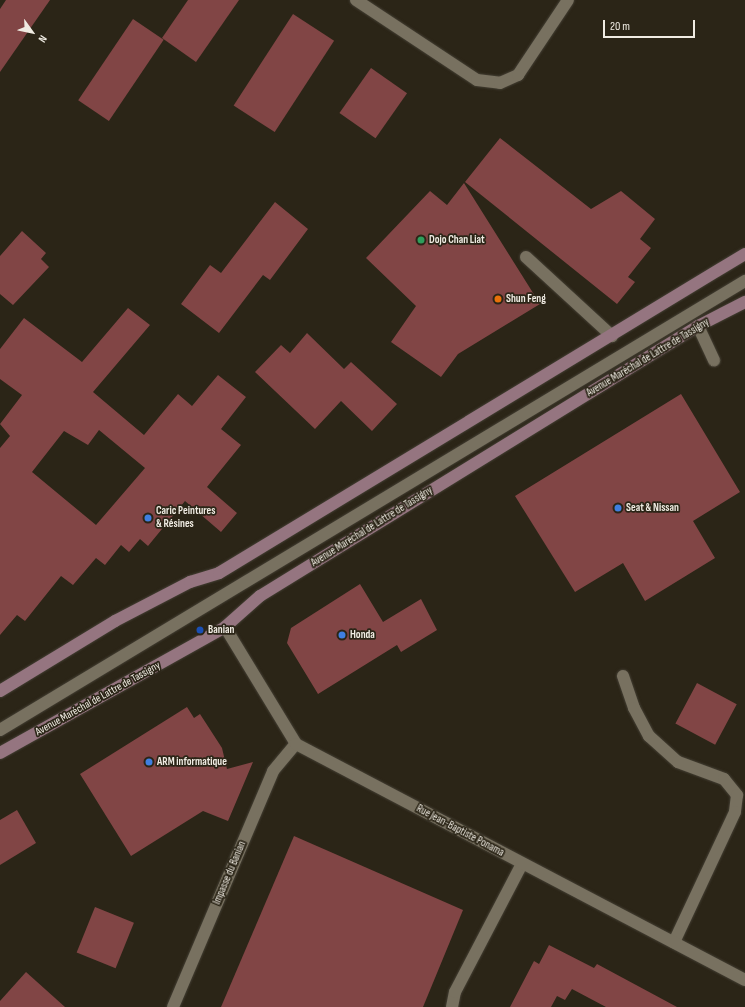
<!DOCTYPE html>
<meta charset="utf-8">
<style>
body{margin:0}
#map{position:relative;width:745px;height:1007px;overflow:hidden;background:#2b2517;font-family:"Sofia Sans Condensed",sans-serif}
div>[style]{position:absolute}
.building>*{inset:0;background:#814545;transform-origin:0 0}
.roads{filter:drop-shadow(0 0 1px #443f34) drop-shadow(0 0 1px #443f34)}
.lane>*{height:12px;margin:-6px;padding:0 6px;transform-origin:6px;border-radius:6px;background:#787160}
.street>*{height:12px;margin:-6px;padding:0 6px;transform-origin:6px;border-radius:6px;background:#787160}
.secondary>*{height:12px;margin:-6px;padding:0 6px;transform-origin:6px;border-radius:6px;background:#957580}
.dots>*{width:11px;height:11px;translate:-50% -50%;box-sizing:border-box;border:2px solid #2b2517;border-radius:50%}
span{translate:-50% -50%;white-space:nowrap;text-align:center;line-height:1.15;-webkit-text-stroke:3.5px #2b2517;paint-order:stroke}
.poi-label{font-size:11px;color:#f0ece3;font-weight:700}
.left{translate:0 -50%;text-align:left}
.street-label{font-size:11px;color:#f0ece3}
.north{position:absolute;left:12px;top:12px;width:40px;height:40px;-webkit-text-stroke:3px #2b2517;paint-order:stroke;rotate:123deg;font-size:11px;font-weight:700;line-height:16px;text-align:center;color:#f0ece3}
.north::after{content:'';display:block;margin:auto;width:14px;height:18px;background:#f0ece3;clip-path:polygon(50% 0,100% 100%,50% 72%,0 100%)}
.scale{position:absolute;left:603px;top:20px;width:92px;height:18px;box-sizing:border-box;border:2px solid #f0ece3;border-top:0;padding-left:5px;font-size:12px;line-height:14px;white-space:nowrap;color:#f0ece3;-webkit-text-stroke:3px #2b2517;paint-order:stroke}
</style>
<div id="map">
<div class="building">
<div style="clip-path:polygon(6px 0,50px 0,0 72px,0 9px)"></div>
<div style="clip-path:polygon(188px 0,239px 0,196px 62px,162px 38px)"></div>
<div style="left:293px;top:14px;width:49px;height:109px;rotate:33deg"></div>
<div style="left:133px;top:19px;width:37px;height:98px;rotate:34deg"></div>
<div style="left:371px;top:68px;width:44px;height:55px;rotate:35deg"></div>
<div style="clip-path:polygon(500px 138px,591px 209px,621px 191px,655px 219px,640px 239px,651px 248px,628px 277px,635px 282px,617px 304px,465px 182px)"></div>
<div style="clip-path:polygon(464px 183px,540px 304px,458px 354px,441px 377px,391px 342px,416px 306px,366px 258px,430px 191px,447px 205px)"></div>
<div style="clip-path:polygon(275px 202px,308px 229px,270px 280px,263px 275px,219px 333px,181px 304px,210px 265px,221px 273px)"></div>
<div style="clip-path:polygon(22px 231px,46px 253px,41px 259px,49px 267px,13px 305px,0 294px,0 256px)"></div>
<div style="clip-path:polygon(evenodd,128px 308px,150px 325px,93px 392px,144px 435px,178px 394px,192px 406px,218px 375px,246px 397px,221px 429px,241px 445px,207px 487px,237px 513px,221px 532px,185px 501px,148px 546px,140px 539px,129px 552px,121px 545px,105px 565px,96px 558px,73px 585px,61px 576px,25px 621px,17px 615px,0 635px,0 448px,10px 436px,0 424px,22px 395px,0 379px,0 349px,24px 318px,82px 362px,128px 308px,99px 430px,145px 468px,96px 525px,32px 472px,64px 431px,88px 445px,99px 430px)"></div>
<div style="clip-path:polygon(307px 333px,344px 369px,351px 362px,397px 404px,372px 431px,341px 401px,315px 429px,255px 372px,281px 345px,290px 353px)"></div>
<div style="clip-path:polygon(681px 394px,740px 492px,693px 521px,715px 558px,645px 601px,623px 563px,575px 592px,515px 496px)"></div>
<div style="clip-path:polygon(360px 584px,383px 622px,421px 599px,437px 630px,401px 652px,397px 645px,318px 694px,287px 643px,291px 628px)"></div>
<div style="left:697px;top:683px;width:45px;height:46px;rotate:28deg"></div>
<div style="clip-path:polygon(187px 707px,194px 718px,200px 714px,222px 748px,227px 769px,253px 762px,228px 821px,203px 811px,131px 856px,80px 774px)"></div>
<div style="clip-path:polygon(17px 810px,36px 843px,0 865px,0 820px)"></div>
<div style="clip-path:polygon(294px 836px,463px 910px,423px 1007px,221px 1007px)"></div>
<div style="left:95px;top:907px;width:42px;height:49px;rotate:22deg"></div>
<div style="clip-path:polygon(549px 945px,594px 968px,597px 964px,677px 1007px,606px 1007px,572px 989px,565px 1000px,557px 996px,551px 1007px,510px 1007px,534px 961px,539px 964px)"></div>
<div style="clip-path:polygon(26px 972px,65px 1007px,0 1007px,0 1001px)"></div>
</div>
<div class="roads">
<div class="lane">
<div style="left:698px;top:326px;width:38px;rotate:65deg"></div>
<div style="left:623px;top:676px;width:34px;rotate:71deg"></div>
<div style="left:634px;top:708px;width:32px;rotate:62deg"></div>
<div style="left:649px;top:736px;width:39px;rotate:42deg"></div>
<div style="left:678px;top:762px;width:49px;rotate:20.3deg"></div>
<div style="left:724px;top:779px;width:21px;rotate:51deg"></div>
<div style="left:737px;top:795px;width:17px;rotate:97deg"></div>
<div style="left:735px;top:812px;width:144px;rotate:115.1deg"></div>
<div style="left:0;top:730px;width:870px;rotate:-31.08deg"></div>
<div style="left:173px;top:1007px;width:256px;rotate:-67deg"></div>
<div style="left:273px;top:771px;width:35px;rotate:-50deg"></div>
<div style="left:452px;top:1007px;width:15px;rotate:-79deg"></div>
<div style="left:455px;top:992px;width:144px;rotate:-62.4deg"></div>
</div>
<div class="street">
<div style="left:356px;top:0;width:145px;rotate:33.5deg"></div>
<div style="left:477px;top:80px;width:23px;rotate:7deg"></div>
<div style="left:500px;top:83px;width:20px;rotate:-24deg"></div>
<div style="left:518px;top:75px;width:90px;rotate:-56.3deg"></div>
<div style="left:526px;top:257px;width:117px;rotate:42.6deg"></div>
<div style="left:225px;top:627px;width:137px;rotate:58.7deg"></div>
<div style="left:296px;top:744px;width:507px;rotate:27.73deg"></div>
</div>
<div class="secondary">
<div style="left:0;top:691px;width:135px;rotate:-31.3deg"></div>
<div style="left:115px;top:621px;width:85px;rotate:-27.5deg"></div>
<div style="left:190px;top:582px;width:30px;rotate:-17deg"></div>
<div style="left:219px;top:573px;width:615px;rotate:-31.24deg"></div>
<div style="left:0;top:753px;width:258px;rotate:-29.2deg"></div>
<div style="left:225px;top:627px;width:47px;rotate:-41.5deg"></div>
<div style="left:260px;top:596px;width:515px;rotate:-31.65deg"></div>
<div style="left:698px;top:326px;width:53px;rotate:-27.1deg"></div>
</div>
</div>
<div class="dots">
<div style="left:421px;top:240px;background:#2e9e5b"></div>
<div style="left:498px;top:299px;background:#e8710a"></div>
<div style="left:618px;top:508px;background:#3f7fe0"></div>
<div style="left:148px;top:518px;background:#3f7fe0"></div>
<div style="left:200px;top:630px;background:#1a4fb4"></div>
<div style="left:342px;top:635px;background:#3f7fe0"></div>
<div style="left:149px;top:762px;background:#3f7fe0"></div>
</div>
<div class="poi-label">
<span class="left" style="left:429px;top:240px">Dojo Chan Liat</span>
<span class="left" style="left:506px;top:299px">Shun Feng</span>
<span class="left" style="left:626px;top:508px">Seat &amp; Nissan</span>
<span class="left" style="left:156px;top:518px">Caric Peintures<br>&amp; Résines</span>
<span class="left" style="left:208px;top:630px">Banian</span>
<span class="left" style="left:350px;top:635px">Honda</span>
<span class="left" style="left:157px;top:762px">ARM informatique</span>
</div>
<div class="street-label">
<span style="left:648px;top:358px;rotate:-31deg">Avenue Maréchal de Lattre de Tassigny</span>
<span style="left:372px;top:527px;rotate:-32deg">Avenue Maréchal de Lattre de Tassigny</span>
<span style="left:98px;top:699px;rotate:-29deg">Avenue Maréchal de Lattre de Tassigny</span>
<span style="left:460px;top:831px;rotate:28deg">Rue Jean-Baptiste Ponama</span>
<span style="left:230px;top:873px;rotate:-67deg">Impasse du Banian</span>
</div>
<div class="north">N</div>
<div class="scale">20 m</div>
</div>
